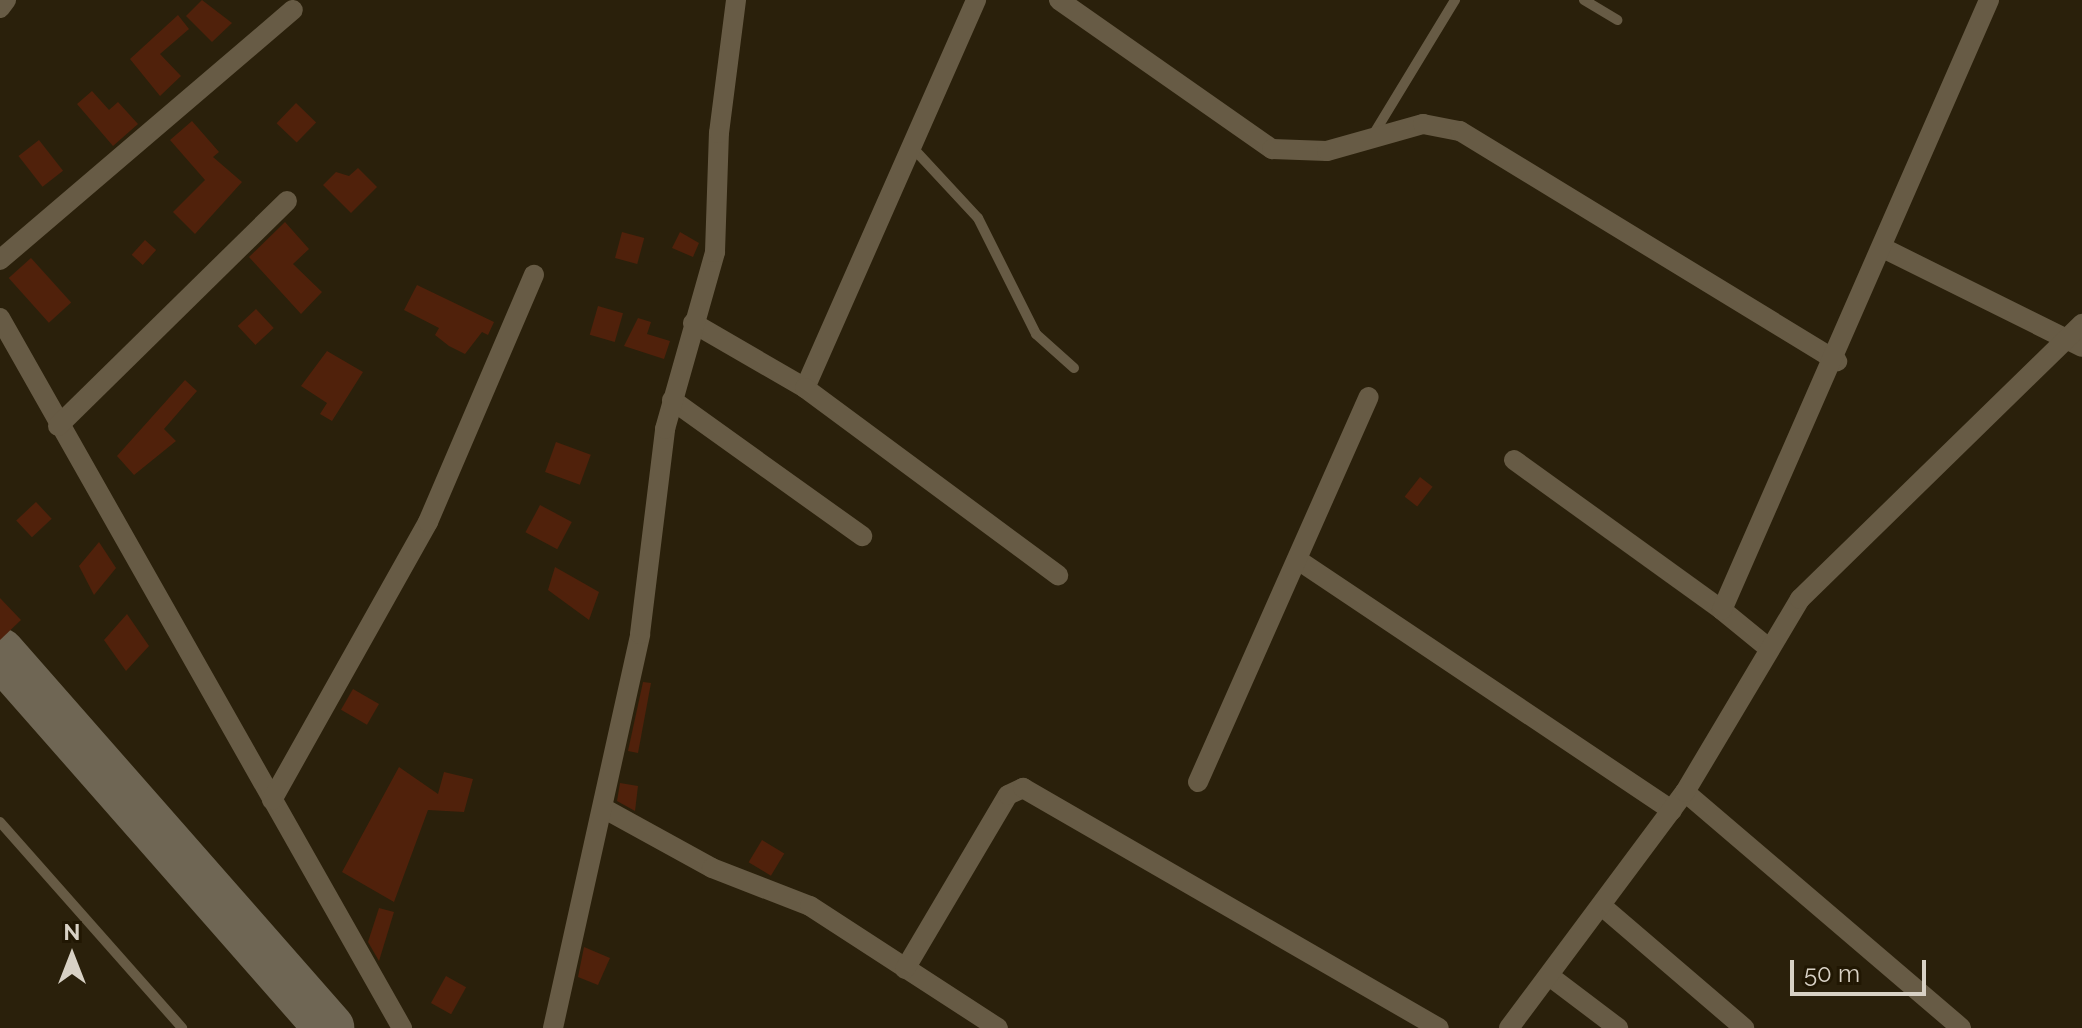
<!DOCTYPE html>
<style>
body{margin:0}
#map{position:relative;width:2082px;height:1028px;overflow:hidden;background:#2a200b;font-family:Raleway,sans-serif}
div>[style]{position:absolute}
.taxiway>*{height:50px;margin:-25px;padding:0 25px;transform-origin:25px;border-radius:25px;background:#6f6654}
.building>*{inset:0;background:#50210b;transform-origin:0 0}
.lane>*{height:10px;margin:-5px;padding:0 5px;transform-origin:5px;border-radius:5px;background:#675b45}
.street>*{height:20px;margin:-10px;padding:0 10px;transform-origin:10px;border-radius:10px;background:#675b45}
span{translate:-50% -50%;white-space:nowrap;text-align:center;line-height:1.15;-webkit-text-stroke:6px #211703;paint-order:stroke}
.north{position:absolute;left:32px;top:916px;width:80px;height:80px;-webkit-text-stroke:6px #211703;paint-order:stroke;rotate:0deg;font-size:22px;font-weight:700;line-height:32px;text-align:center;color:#d8d1c5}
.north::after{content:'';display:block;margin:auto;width:28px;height:36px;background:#d8d1c5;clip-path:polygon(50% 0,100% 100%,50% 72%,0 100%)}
.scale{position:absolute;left:1790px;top:960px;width:136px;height:36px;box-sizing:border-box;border:4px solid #d8d1c5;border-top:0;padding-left:10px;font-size:24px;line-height:28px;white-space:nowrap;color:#d8d1c5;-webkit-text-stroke:6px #211703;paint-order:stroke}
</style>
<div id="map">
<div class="taxiway">
<div style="left:0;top:653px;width:499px;rotate:48.7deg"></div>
</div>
<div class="building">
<div style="clip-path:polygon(202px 0,232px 23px,212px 42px,186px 16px)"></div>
<div style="clip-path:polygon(178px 15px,189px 29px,160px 54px,181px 76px,160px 96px,130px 59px)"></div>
<div style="clip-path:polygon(92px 91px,109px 110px,118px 102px,138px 124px,113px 146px,77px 104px)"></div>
<div style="left:296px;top:103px;width:28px;height:28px;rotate:44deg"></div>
<div style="clip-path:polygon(192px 121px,219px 152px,213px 157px,242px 182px,195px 234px,173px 212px,205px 180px,170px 140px)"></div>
<div style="left:39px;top:140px;width:39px;height:26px;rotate:52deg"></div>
<div style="clip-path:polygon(358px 168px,377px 187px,351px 213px,323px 185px,336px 172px,349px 176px)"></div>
<div style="clip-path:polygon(285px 222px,309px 249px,293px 264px,322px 292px,301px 314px,249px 257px)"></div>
<div style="left:622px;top:232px;width:23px;height:27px;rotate:15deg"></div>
<div style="clip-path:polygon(680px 232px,699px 243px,693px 257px,672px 248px)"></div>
<div style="left:145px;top:240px;width:15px;height:20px;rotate:42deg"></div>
<div style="left:31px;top:258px;width:60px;height:30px;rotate:48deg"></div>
<div style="clip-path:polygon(417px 285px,494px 322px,488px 335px,482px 332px,465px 354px,449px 346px,435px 335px,439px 328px,404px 310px)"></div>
<div style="left:598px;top:306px;width:26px;height:30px;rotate:16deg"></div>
<div style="left:256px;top:309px;width:26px;height:25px;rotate:47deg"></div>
<div style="clip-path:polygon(638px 318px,651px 322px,647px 334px,670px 341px,664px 359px,624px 346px)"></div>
<div style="clip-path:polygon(327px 351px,363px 372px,332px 421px,320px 414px,327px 403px,301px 386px)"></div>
<div style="clip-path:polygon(185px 380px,197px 391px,164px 429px,176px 441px,134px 475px,117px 456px)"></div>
<div style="left:556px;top:442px;width:37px;height:32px;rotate:20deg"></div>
<div style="left:1420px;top:477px;width:16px;height:25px;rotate:38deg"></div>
<div style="left:36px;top:502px;width:23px;height:27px;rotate:47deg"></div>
<div style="left:540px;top:505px;width:36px;height:31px;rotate:28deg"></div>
<div style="clip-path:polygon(99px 542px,116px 568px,94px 595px,79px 566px)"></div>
<div style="clip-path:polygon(555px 567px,599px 592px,589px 620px,548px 590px)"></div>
<div style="clip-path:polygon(0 598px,21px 620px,0 640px)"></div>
<div style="clip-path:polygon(127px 614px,149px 646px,126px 671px,104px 640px)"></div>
<div style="clip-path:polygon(643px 682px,651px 683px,638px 753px,628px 751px)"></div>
<div style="left:353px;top:689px;width:30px;height:24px;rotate:30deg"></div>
<div style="clip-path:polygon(399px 767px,438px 794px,444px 772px,473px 779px,464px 812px,428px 810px,394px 902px,342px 872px)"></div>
<div style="clip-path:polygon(620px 783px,638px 786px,635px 811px,617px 801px)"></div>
<div style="left:762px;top:840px;width:26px;height:26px;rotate:31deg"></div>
<div style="clip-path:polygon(379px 908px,394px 912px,379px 961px,368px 942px)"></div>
<div style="clip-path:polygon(584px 947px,610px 958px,598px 985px,578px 977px)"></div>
<div style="left:446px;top:976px;width:23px;height:31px;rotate:29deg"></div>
</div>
<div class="lane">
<div style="left:1584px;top:0;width:39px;rotate:31deg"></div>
<div style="left:1373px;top:135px;width:158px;rotate:-58.7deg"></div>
<div style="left:912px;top:147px;width:97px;rotate:47.1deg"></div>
<div style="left:978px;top:218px;width:130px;rotate:63.4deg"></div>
<div style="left:1036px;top:334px;width:51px;rotate:41.8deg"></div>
<div style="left:0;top:822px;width:275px;rotate:48.5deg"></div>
</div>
<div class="street">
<div style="left:1059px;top:0;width:260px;rotate:35deg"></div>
<div style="left:1272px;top:149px;width:55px;rotate:2.1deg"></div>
<div style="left:1327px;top:151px;width:100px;rotate:-15.7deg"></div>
<div style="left:1423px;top:124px;width:38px;rotate:11deg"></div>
<div style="left:1460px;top:131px;width:442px;rotate:31.4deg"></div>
<div style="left:0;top:8px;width:10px;rotate:-53deg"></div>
<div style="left:1883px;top:248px;width:222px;rotate:26.4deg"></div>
<div style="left:0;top:260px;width:385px;rotate:-40.5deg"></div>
<div style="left:0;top:318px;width:816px;rotate:60.48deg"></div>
<div style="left:693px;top:323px;width:129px;rotate:30.1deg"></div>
<div style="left:805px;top:388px;width:424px;rotate:-66.2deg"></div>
<div style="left:805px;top:388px;width:315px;rotate:36.5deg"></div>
<div style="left:672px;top:400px;width:234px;rotate:35.6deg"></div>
<div style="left:58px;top:426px;width:321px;rotate:-44.5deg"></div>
<div style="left:1514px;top:460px;width:256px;rotate:35.8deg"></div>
<div style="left:1298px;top:560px;width:450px;rotate:33.8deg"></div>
<div style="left:1766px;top:646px;width:57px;rotate:-140.7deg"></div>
<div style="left:1722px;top:610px;width:666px;rotate:-66.36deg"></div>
<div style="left:1198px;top:782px;width:421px;rotate:-66.1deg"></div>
<div style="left:1685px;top:792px;width:363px;rotate:40.5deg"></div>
<div style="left:272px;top:800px;width:319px;rotate:-60.7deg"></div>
<div style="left:428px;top:522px;width:269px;rotate:-66.8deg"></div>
<div style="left:603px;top:808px;width:124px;rotate:28.8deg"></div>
<div style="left:712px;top:868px;width:105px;rotate:21.2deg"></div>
<div style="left:810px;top:906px;width:224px;rotate:33deg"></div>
<div style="left:1603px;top:907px;width:186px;rotate:40.6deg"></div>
<div style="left:905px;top:969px;width:202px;rotate:-59.4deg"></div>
<div style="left:1008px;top:795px;width:17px;rotate:-25deg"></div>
<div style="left:1023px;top:788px;width:480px;rotate:30deg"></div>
<div style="left:1552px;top:978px;width:83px;rotate:37.1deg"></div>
<div style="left:553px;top:1028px;width:403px;rotate:-77.5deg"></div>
<div style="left:640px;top:634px;width:207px;rotate:-83deg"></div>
<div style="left:665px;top:429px;width:184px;rotate:-74.2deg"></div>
<div style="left:715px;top:252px;width:119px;rotate:-88.1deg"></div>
<div style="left:719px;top:133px;width:134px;rotate:-82.7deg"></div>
<div style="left:1509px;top:1028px;width:294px;rotate:-53.3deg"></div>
<div style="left:1685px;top:792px;width:225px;rotate:-59.2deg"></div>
<div style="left:1800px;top:599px;width:394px;rotate:-44.3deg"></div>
</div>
<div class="north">N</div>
<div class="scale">50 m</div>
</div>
